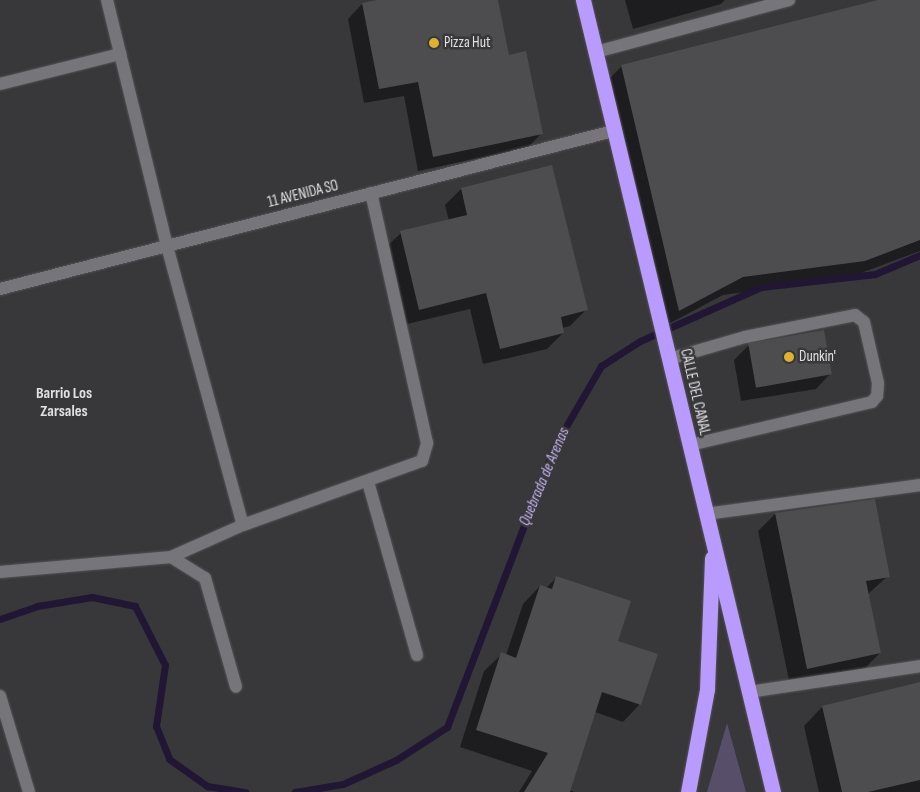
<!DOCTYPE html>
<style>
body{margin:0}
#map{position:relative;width:920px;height:792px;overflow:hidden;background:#38373a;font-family:"Sofia Sans Condensed",sans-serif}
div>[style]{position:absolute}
.green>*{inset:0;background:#574f6a}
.shadow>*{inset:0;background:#0007}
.stream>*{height:7px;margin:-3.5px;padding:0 3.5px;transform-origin:3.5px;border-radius:3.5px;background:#211734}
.building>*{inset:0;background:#4d4c4f;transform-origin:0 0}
.roads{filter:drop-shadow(0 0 1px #555457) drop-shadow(0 0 1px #555457)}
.minor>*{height:12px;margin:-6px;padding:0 6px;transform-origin:6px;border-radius:6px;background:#767579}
.highway>*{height:15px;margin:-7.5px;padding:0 7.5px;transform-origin:7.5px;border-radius:7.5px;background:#b99afd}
.dots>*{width:14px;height:14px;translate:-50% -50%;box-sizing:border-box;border:2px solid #38373a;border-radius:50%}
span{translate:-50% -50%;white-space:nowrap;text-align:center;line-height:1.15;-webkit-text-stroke:5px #38373a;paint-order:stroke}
.poi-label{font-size:15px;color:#e0dfe1}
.left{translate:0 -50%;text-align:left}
.street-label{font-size:15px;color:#e0dfe1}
.neighbourhood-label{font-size:16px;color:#e0dfe1;font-weight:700}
.water-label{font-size:16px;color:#c4b3ef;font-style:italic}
</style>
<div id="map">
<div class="green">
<div style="clip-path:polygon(727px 723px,746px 792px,707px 792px)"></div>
</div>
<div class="shadow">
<div style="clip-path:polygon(383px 0,497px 0,508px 57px,542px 133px,527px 148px,418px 171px,404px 96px,364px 103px,348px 19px,362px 4px)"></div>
<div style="clip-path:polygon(625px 0,725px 0,721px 4px,633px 29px)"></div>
<div style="clip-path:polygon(883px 0,920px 0,920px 251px,845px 279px,723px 295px,661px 328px,603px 85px,622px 66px)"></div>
<div style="clip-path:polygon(461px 189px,586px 310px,570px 326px,562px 328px,563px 333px,547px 349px,483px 364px,470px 309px,403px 325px,384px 249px,401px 233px,449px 221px,445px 205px)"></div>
<div style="clip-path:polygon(748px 346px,830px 374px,816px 389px,741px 401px,734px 360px)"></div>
<div style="clip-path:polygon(874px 501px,888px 576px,868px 594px,880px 653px,863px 670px,790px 685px,758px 531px,775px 514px)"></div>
<div style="clip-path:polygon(556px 578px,617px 642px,640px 704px,623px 722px,595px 712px,569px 790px,575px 792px,519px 792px,532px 771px,460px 747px,484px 671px,502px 654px,506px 655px,523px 604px,540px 586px,546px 588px)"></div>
<div style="clip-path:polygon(920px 683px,920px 792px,819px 792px,804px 726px,822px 707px)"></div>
</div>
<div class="stream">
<div style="left:0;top:619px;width:39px;rotate:-19deg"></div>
<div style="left:37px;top:606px;width:56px;rotate:-9.3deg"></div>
<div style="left:92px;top:597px;width:44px;rotate:11.8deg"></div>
<div style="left:135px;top:606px;width:66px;rotate:63deg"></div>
<div style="left:165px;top:665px;width:62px;rotate:98.4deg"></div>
<div style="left:156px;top:726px;width:35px;rotate:68deg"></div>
<div style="left:169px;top:759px;width:47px;rotate:35.4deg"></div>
<div style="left:207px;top:786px;width:39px;rotate:9deg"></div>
<div style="left:295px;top:792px;width:49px;rotate:-9.5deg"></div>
<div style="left:343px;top:784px;width:58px;rotate:-24.4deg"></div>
<div style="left:396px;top:760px;width:61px;rotate:-32.9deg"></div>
<div style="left:447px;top:727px;width:300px;rotate:-69.1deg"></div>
<div style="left:554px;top:447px;width:94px;rotate:-59.9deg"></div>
<div style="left:601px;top:366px;width:46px;rotate:-32.7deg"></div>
<div style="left:640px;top:341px;width:133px;rotate:-24.1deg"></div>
<div style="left:761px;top:287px;width:115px;rotate:-6.5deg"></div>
<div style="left:875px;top:274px;width:49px;rotate:-22.9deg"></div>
</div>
<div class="building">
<div style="clip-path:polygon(377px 0,498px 0,509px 55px,526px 51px,543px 134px,433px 157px,418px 82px,379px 89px,362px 3px)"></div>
<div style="clip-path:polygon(878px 0,920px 0,920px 240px,865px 261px,743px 277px,679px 311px,621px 65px)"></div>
<div style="clip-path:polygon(552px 165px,588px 310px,561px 317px,564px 333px,500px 349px,486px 293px,419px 310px,400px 231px,467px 215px,461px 188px)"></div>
<div style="left:824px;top:330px;width:45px;height:77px;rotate:80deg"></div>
<div style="clip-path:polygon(875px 499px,890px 577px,866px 581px,881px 653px,807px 669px,775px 513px)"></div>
<div style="clip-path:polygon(556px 576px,631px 601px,618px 641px,658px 654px,641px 705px,602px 692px,570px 792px,524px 792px,548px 753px,476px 730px,501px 652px,516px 658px,540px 585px,552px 589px)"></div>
<div style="clip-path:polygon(920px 682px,920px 780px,868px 792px,842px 792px,822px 706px)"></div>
</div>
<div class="roads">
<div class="minor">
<div style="left:107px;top:0;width:253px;rotate:76.3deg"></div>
<div style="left:167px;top:246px;width:289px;rotate:74.8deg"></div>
<div style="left:596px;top:52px;width:200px;rotate:-15.1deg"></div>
<div style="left:0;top:84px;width:124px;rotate:-14deg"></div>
<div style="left:0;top:289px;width:633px;rotate:-14.45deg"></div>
<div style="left:669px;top:359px;width:79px;rotate:-16.1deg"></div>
<div style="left:745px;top:337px;width:112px;rotate:-11.3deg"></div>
<div style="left:855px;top:315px;width:11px;rotate:38deg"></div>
<div style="left:864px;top:322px;width:63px;rotate:77.1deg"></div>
<div style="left:878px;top:383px;width:13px;rotate:94deg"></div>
<div style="left:877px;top:396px;width:8px;rotate:130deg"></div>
<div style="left:872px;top:402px;width:187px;rotate:166.7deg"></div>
<div style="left:368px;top:482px;width:180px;rotate:74.2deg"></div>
<div style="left:706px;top:514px;width:216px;rotate:-7.7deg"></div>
<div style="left:171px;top:557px;width:40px;rotate:32deg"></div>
<div style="left:205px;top:578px;width:113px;rotate:74.1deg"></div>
<div style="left:0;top:572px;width:172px;rotate:-5deg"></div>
<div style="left:171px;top:557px;width:79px;rotate:-24deg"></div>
<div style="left:243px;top:525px;width:190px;rotate:-19.7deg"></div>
<div style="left:422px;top:461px;width:19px;rotate:-74deg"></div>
<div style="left:427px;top:443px;width:256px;rotate:-102.6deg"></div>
<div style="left:749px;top:692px;width:173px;rotate:-8.6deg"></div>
<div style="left:0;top:696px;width:100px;rotate:73.2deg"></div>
</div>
<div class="highway">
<div style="left:583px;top:0;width:814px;rotate:76.51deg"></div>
<div style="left:688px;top:792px;width:105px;rotate:-79.5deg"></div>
<div style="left:707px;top:689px;width:131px;rotate:-87.8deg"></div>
</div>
</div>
<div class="dots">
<div style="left:434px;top:43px;background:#deb133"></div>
<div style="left:789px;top:357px;background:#deb133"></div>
</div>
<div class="poi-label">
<span class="left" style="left:444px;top:43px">Pizza Hut</span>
<span class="left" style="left:799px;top:357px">Dunkin'</span>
</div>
<div class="street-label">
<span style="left:303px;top:194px;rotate:-14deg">11 AVENIDA SO</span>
<span style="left:695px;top:392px;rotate:77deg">CALLE DEL CANAL</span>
</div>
<div class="neighbourhood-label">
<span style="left:64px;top:403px">Barrio Los<br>Zarsales</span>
</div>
<div class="water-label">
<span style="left:545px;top:477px;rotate:-67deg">Quebrada de Arenas</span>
</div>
</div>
